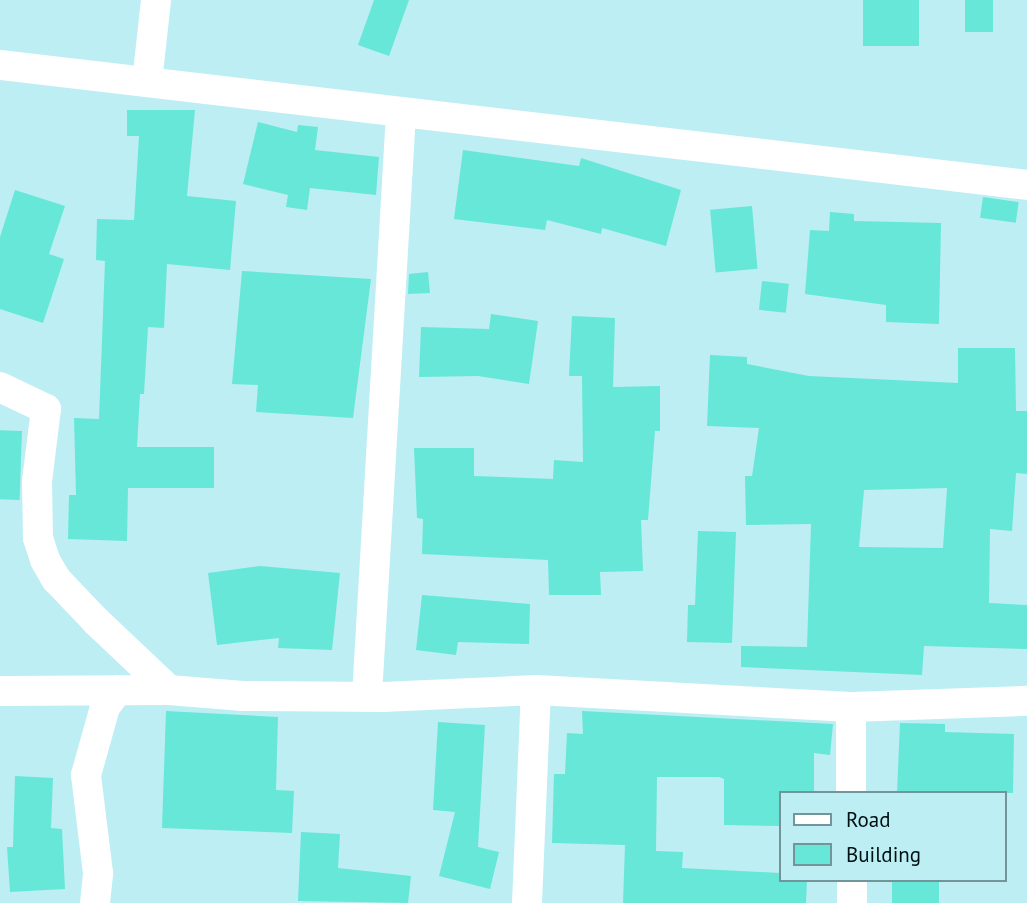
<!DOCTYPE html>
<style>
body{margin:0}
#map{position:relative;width:1027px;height:903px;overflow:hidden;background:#bceef4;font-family:"PT Sans",sans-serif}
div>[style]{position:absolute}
.building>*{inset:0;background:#67e7d8;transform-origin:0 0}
.street>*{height:30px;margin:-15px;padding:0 15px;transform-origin:15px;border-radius:15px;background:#fff}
span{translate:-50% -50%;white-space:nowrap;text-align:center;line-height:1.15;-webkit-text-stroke:7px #bceef4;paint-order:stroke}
.legend{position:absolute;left:779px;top:791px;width:228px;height:91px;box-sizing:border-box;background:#bceef4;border:2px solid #719599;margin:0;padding:9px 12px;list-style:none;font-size:21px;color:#000f11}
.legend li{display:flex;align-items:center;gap:14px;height:35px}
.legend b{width:35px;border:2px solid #719599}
</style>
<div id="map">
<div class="building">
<div style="clip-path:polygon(374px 0,409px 0,389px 56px,358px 45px)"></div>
<div style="left:863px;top:0;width:56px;height:46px"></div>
<div style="left:965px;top:0;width:28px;height:32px"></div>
<div style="clip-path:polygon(127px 110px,195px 110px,187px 196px,236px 201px,230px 270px,167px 264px,164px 328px,148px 327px,144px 394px,140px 394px,137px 447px,214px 447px,214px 488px,128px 488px,127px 541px,68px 539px,69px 495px,76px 495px,74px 418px,99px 419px,105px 261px,96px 260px,97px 219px,134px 220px,139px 136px,127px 136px)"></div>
<div style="clip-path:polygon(258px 122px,297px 132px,298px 125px,318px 127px,315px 150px,379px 157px,376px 195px,310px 188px,307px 210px,286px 207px,288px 195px,243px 184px)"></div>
<div style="clip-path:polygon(463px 150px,579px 166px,581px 158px,681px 190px,666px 246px,602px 228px,601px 234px,547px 220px,545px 230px,454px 219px)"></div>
<div style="clip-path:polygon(15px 190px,65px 206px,49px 254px,64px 259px,43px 323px,0 309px,0 237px)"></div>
<div style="left:983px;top:197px;width:36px;height:21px;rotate:8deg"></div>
<div style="left:752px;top:206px;width:63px;height:42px;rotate:85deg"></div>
<div style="clip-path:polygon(830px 212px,854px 214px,854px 221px,941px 223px,939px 324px,886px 322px,886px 305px,805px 294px,810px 230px,829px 231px)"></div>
<div style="clip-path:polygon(242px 271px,371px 279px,353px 418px,256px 412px,258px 385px,232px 384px)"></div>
<div style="clip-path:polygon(428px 272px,430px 293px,408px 294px,409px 274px)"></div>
<div style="left:762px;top:281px;width:27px;height:29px;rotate:6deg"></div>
<div style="clip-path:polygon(491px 314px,538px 321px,529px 384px,478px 376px,419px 377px,421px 327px,489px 329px)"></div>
<div style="clip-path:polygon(572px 316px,615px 318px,613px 387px,660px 386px,660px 431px,655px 431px,648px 520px,641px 520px,643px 571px,600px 572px,601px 595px,549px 595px,548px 560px,422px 554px,423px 519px,417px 518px,414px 448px,474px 448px,474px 476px,553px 479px,554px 460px,583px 462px,582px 376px,569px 376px)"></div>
<div style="clip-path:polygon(evenodd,958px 348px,1015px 348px,1016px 411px,1027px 411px,1027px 474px,1016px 473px,1012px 531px,990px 529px,989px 603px,1027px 605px,1027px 649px,924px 646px,922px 675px,741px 667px,741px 646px,807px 647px,811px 524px,746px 525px,745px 476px,752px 476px,759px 428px,707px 426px,710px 355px,747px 357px,747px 364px,809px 376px,958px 383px,958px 348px,947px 488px,943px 548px,859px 547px,864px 490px,947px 488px)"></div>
<div style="left:22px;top:431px;width:69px;height:22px;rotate:92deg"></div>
<div style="clip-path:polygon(698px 531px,736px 532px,732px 643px,687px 642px,688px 605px,695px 605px)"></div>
<div style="clip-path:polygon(260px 566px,340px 573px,332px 650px,278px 648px,279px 638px,217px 645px,208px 573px)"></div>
<div style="clip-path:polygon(422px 595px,530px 604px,529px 644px,458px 642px,456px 655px,416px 650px)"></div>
<div style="clip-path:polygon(166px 711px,278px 717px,276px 790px,294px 791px,292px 833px,162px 828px)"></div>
<div style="clip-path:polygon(582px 711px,833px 724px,830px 755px,814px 753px,814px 793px,780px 793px,780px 826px,724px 825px,724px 779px,719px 777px,657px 777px,656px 851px,683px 852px,682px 868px,780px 873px,780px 880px,807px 880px,806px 903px,623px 903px,625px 845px,552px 843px,554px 774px,565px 774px,567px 733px,583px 734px)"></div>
<div style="clip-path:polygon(438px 722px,485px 725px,478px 847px,499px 852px,490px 889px,439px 876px,455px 812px,433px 810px)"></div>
<div style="clip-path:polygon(900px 723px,945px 724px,945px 732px,1014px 734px,1013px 793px,897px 793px)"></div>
<div style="clip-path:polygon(15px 776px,53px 778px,51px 828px,62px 829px,65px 889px,10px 892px,7px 847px,13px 847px)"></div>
<div style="clip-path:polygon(301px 832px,340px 834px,338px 868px,411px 876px,408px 903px,298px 901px)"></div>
<div style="left:892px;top:880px;width:47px;height:23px"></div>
</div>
<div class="street">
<div style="left:0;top:65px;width:1034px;rotate:6.66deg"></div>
<div style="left:147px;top:82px;width:82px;rotate:-83.7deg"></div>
<div style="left:0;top:387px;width:51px;rotate:25.6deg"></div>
<div style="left:46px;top:409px;width:73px;rotate:97.1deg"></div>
<div style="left:37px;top:481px;width:57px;rotate:89deg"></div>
<div style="left:38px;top:538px;width:23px;rotate:72deg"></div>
<div style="left:45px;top:560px;width:22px;rotate:60deg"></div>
<div style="left:56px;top:579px;width:59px;rotate:46.4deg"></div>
<div style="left:97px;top:622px;width:99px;rotate:43.4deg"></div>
<div style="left:0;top:691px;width:169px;rotate:-0.3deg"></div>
<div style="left:169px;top:690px;width:74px;rotate:4.6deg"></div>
<div style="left:243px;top:696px;width:140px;rotate:0.4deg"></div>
<div style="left:383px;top:697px;width:153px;rotate:-2.6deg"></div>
<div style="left:536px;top:690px;width:315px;rotate:3.1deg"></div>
<div style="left:851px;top:707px;width:176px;rotate:-2deg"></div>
<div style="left:367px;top:696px;width:583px;rotate:-86.66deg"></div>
<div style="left:851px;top:707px;width:86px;rotate:90deg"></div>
<div style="left:852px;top:880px;width:23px;rotate:90deg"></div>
<div style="left:95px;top:903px;width:30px;rotate:-84deg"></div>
<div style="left:98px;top:873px;width:99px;rotate:-97deg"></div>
<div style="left:86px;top:775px;width:71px;rotate:-74.4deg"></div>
<div style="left:105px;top:707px;width:21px;rotate:-53deg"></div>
<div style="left:527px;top:903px;width:213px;rotate:-87.6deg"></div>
</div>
<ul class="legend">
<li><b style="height:9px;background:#fff"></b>Road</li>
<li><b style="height:19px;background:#67e7d8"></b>Building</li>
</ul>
</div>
